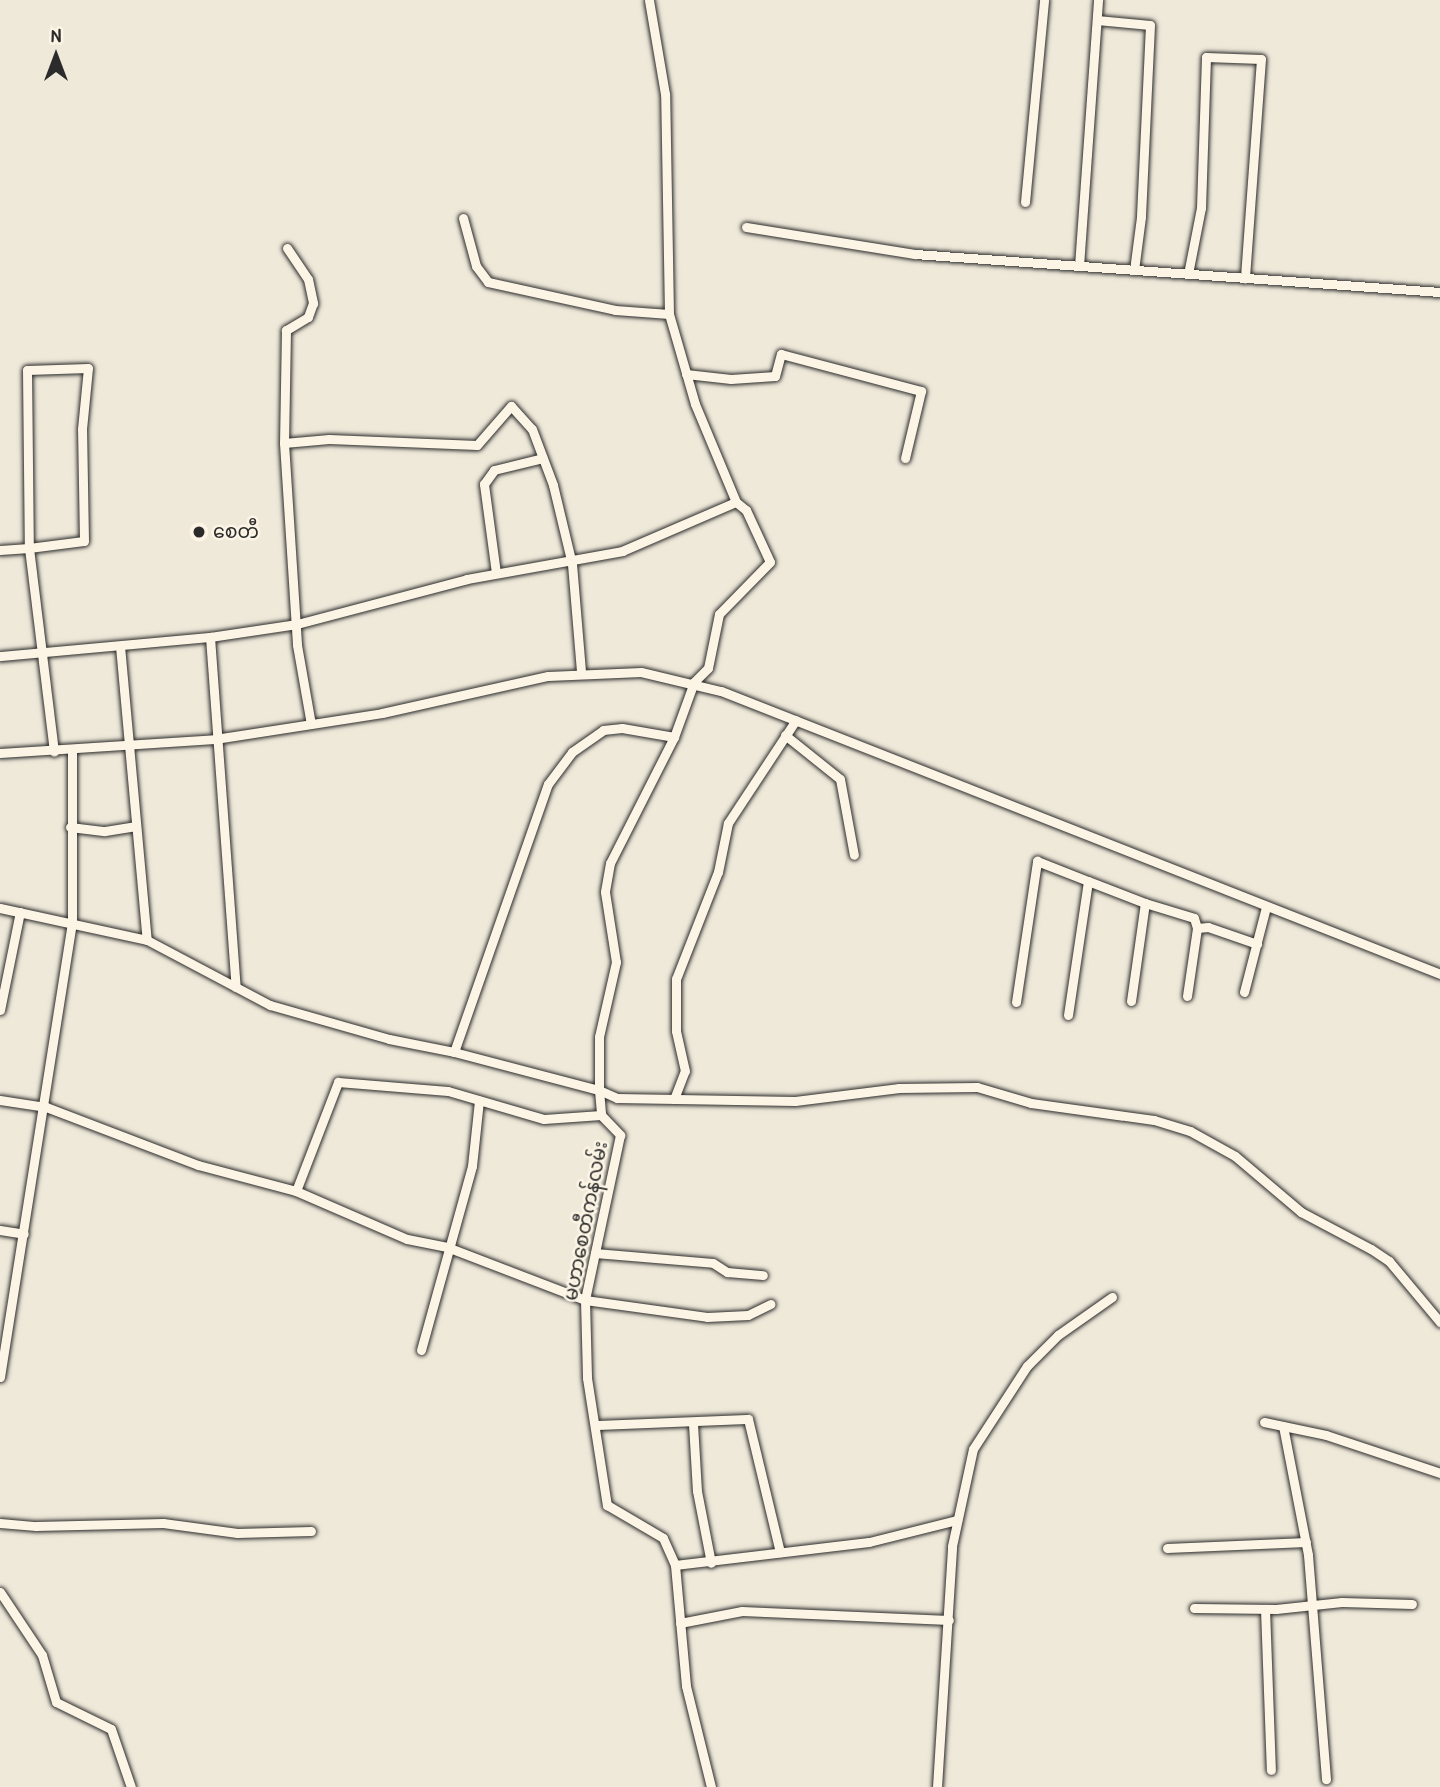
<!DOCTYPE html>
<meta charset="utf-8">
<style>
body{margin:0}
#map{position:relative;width:1440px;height:1787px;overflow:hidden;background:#efe9da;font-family:"Patrick Hand","Noto Sans Myanmar",sans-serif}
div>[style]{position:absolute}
.roads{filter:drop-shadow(0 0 2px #2b2b2b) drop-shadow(0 0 2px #2b2b2b)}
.minor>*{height:9px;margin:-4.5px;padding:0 4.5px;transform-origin:4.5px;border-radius:4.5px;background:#fcf5e5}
.dots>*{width:19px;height:19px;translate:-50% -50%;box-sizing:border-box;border:4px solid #fcf5e5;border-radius:50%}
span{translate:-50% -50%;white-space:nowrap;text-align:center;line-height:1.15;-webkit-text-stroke:5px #fcf5e5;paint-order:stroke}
.poi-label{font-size:19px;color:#2b2b2b}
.left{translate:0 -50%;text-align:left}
.street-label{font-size:19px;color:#2b2b2b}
.north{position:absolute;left:21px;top:21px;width:70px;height:70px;-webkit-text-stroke:5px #fcf5e5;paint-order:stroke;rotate:0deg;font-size:19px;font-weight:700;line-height:28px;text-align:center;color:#2b2b2b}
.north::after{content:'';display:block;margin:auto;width:24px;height:32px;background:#2b2b2b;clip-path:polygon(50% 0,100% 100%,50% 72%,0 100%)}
</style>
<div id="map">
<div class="roads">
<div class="minor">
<div style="left:1097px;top:20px;width:53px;rotate:5.4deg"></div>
<div style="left:1150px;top:25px;width:192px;rotate:92.7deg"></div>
<div style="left:1141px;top:217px;width:53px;rotate:97.5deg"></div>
<div style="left:1025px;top:202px;width:203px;rotate:-84.6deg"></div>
<div style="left:463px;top:218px;width:50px;rotate:74.8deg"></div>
<div style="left:476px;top:266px;width:20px;rotate:53deg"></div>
<div style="left:488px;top:282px;width:130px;rotate:12.4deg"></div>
<div style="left:615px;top:310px;width:54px;rotate:4.2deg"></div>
<div style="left:746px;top:227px;width:171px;rotate:9.1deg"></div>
<div style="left:915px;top:254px;width:526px;rotate:4.14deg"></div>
<div style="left:287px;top:248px;width:37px;rotate:56deg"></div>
<div style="left:308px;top:279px;width:25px;rotate:78deg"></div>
<div style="left:313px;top:303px;width:15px;rotate:110deg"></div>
<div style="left:308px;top:317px;width:26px;rotate:149deg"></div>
<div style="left:286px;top:330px;width:113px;rotate:91deg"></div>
<div style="left:284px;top:443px;width:202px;rotate:86.3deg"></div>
<div style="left:297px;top:645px;width:80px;rotate:80deg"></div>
<div style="left:1079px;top:266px;width:267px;rotate:-85.9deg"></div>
<div style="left:1188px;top:274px;width:67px;rotate:-78.9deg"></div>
<div style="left:1201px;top:208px;width:151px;rotate:-88.1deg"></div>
<div style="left:1206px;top:57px;width:55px;rotate:2.1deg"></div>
<div style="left:1261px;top:59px;width:220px;rotate:94.2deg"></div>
<div style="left:686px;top:374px;width:45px;rotate:6.3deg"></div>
<div style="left:731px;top:379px;width:44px;rotate:-3.9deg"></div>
<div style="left:775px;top:376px;width:23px;rotate:-75deg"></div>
<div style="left:781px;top:354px;width:145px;rotate:14.8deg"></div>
<div style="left:921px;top:391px;width:69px;rotate:103.4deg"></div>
<div style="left:284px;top:443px;width:45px;rotate:-5.1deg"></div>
<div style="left:329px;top:439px;width:148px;rotate:2.3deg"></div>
<div style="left:477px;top:445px;width:52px;rotate:-48.9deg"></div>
<div style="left:511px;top:406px;width:31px;rotate:48deg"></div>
<div style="left:532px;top:429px;width:60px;rotate:69.4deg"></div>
<div style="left:553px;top:485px;width:81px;rotate:76.5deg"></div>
<div style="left:572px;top:564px;width:108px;rotate:85.2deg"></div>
<div style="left:736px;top:502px;width:13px;rotate:39deg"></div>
<div style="left:746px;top:510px;width:57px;rotate:65.2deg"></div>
<div style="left:770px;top:562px;width:73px;rotate:134.4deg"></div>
<div style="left:719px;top:614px;width:55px;rotate:101.5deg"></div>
<div style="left:708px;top:668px;width:20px;rotate:135deg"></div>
<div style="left:694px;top:682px;width:59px;rotate:110deg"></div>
<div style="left:674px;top:737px;width:141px;rotate:116.9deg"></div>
<div style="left:610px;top:863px;width:29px;rotate:100deg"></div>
<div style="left:605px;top:892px;width:71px;rotate:81.1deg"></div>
<div style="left:616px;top:962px;width:77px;rotate:102.8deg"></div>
<div style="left:599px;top:1037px;width:53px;rotate:90deg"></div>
<div style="left:599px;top:1090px;width:20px;rotate:24deg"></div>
<div style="left:617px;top:1098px;width:178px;rotate:1deg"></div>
<div style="left:795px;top:1101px;width:105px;rotate:-7.1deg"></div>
<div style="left:899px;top:1088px;width:78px;rotate:-0.7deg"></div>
<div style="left:977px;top:1087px;width:56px;rotate:16.5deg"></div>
<div style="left:1031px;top:1103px;width:124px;rotate:7.9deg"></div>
<div style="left:1154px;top:1120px;width:38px;rotate:17deg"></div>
<div style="left:1190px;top:1131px;width:51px;rotate:29.1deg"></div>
<div style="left:1235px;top:1156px;width:87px;rotate:40.3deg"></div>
<div style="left:1301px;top:1212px;width:79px;rotate:27.9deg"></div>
<div style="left:1371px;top:1249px;width:22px;rotate:34deg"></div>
<div style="left:1389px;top:1261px;width:80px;rotate:50.1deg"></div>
<div style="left:0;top:550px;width:29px;rotate:-4deg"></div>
<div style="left:29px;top:548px;width:55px;rotate:-7.3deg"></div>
<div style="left:84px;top:541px;width:112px;rotate:-91deg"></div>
<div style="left:82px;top:429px;width:61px;rotate:-84.4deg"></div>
<div style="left:88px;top:368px;width:61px;rotate:178.1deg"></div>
<div style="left:27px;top:370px;width:178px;rotate:89.4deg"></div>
<div style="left:29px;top:548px;width:205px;rotate:83deg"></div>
<div style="left:496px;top:573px;width:90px;rotate:-97.7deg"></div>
<div style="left:484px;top:484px;width:17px;rotate:-54deg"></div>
<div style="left:494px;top:470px;width:50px;rotate:-13.8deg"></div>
<div style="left:210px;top:637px;width:88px;rotate:-8.5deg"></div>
<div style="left:297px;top:624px;width:176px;rotate:-14.8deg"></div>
<div style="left:467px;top:579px;width:158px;rotate:-10.2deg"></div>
<div style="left:622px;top:551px;width:124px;rotate:-23.3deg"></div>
<div style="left:736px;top:502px;width:106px;rotate:-112.7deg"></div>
<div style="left:695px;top:404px;width:94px;rotate:-106.1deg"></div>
<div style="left:669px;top:314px;width:220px;rotate:-91deg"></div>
<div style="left:665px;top:94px;width:95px;rotate:-99.7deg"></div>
<div style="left:120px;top:646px;width:295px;rotate:84.8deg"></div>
<div style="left:0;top:656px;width:211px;rotate:-5.2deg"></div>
<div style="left:210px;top:637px;width:351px;rotate:85.8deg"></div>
<div style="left:785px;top:735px;width:70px;rotate:38.7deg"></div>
<div style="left:840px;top:779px;width:77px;rotate:79.6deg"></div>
<div style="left:0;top:753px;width:215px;rotate:-3.7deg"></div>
<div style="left:215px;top:739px;width:169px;rotate:-8.8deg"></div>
<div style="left:382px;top:713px;width:170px;rotate:-12.6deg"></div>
<div style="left:548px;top:676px;width:93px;rotate:-2.5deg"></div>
<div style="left:641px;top:672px;width:82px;rotate:13.4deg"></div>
<div style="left:721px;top:691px;width:773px;rotate:21.48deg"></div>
<div style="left:70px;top:827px;width:35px;rotate:7deg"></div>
<div style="left:105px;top:831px;width:30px;rotate:-9deg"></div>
<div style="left:0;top:908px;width:150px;rotate:12.3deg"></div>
<div style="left:147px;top:940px;width:139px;rotate:27.9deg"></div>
<div style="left:270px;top:1005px;width:124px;rotate:15.9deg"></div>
<div style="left:389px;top:1039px;width:66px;rotate:11.3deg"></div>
<div style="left:454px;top:1052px;width:150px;rotate:14.7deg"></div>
<div style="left:599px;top:1090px;width:25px;rotate:85deg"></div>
<div style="left:601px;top:1115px;width:28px;rotate:46deg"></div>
<div style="left:620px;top:1135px;width:169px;rotate:102deg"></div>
<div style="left:585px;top:1300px;width:78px;rotate:88.5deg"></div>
<div style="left:587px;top:1378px;width:129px;rotate:81.1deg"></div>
<div style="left:607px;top:1505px;width:65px;rotate:30.5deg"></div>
<div style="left:663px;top:1538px;width:30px;rotate:66deg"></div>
<div style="left:675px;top:1565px;width:121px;rotate:84.8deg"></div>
<div style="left:686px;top:1686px;width:104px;rotate:76.1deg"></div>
<div style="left:1244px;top:992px;width:88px;rotate:-75.5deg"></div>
<div style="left:1187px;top:996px;width:69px;rotate:-81.6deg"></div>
<div style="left:1197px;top:928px;width:11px;rotate:-5deg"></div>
<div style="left:1208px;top:927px;width:52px;rotate:19.1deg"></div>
<div style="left:1131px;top:1001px;width:99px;rotate:-81.9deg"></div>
<div style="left:1145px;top:903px;width:51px;rotate:17deg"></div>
<div style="left:1194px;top:918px;width:10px;rotate:73deg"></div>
<div style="left:1016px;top:1002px;width:143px;rotate:-81.5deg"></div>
<div style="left:1037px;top:861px;width:55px;rotate:21.4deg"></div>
<div style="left:0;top:1010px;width:100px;rotate:-78.5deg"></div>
<div style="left:1068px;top:1015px;width:135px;rotate:-81.5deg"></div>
<div style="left:1088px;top:881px;width:61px;rotate:21.1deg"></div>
<div style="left:454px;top:1052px;width:284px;rotate:-70.7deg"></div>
<div style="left:548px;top:784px;width:40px;rotate:-53deg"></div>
<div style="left:572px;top:752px;width:38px;rotate:-35deg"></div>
<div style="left:603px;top:730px;width:19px;rotate:-6deg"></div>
<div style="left:622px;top:728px;width:53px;rotate:9.8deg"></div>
<div style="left:674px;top:1099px;width:30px;rotate:-69deg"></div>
<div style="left:685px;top:1071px;width:41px;rotate:-102.7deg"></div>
<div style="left:676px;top:1031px;width:52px;rotate:-90deg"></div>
<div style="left:676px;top:979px;width:115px;rotate:-68.6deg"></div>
<div style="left:718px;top:872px;width:50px;rotate:-78.5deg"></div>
<div style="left:728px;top:823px;width:123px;rotate:-56.6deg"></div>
<div style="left:0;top:1100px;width:47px;rotate:8.7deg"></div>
<div style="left:46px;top:1107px;width:163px;rotate:20.9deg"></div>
<div style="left:198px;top:1165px;width:101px;rotate:14.9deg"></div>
<div style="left:296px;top:1191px;width:121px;rotate:23.4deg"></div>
<div style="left:407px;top:1239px;width:41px;rotate:11.3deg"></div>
<div style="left:447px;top:1247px;width:148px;rotate:21deg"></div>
<div style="left:585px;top:1300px;width:123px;rotate:7.9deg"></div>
<div style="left:707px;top:1317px;width:41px;rotate:-2.8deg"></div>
<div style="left:748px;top:1315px;width:25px;rotate:-26deg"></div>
<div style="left:296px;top:1191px;width:117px;rotate:-68.9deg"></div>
<div style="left:338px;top:1082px;width:110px;rotate:4.7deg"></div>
<div style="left:448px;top:1091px;width:100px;rotate:16.3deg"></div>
<div style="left:544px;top:1119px;width:57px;rotate:-4deg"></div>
<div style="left:0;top:1230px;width:24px;rotate:9deg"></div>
<div style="left:595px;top:1253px;width:118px;rotate:4.8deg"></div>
<div style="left:713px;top:1263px;width:17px;rotate:33deg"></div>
<div style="left:727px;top:1272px;width:36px;rotate:5deg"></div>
<div style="left:421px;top:1350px;width:191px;rotate:-74.5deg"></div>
<div style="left:472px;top:1166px;width:66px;rotate:-83.9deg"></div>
<div style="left:0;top:1377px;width:459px;rotate:-81deg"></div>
<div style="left:72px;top:924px;width:173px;rotate:-90deg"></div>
<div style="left:1264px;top:1422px;width:63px;rotate:11.8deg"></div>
<div style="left:1326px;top:1435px;width:120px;rotate:18.4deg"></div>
<div style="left:693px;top:1424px;width:67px;rotate:86.6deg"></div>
<div style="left:697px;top:1491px;width:73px;rotate:79deg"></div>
<div style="left:596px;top:1425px;width:152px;rotate:-2.3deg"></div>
<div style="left:748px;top:1419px;width:137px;rotate:76.5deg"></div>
<div style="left:1283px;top:1426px;width:131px;rotate:79deg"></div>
<div style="left:1308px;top:1555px;width:225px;rotate:85.4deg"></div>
<div style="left:0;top:1523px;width:36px;rotate:5deg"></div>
<div style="left:36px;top:1526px;width:127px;rotate:-1.4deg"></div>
<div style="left:163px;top:1523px;width:75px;rotate:7.7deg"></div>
<div style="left:237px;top:1533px;width:74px;rotate:-1.5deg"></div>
<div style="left:1167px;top:1548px;width:139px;rotate:-2.5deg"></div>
<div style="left:675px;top:1565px;width:195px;rotate:-6.8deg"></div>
<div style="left:869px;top:1542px;width:91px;rotate:-14deg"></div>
<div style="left:0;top:1592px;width:76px;rotate:56.3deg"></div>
<div style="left:42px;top:1655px;width:49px;rotate:73.4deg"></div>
<div style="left:56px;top:1702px;width:61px;rotate:26.1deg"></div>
<div style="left:111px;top:1729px;width:61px;rotate:71deg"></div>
<div style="left:1194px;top:1608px;width:82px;rotate:0.7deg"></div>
<div style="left:1276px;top:1609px;width:66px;rotate:-6.1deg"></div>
<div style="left:1342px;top:1602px;width:70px;rotate:1.6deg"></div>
<div style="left:1265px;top:1609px;width:161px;rotate:87.9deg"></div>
<div style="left:680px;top:1623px;width:63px;rotate:-11deg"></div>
<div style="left:742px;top:1611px;width:207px;rotate:2.5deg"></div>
<div style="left:937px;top:1787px;width:241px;rotate:-86.4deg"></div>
<div style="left:952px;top:1546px;width:99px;rotate:-77.8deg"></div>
<div style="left:973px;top:1449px;width:99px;rotate:-57deg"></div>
<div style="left:1027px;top:1366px;width:44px;rotate:-45deg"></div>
<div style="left:1058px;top:1335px;width:66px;rotate:-35.1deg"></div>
</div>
</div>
<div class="dots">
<div style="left:199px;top:532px;background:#2b2b2b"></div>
</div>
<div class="poi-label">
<span class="left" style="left:213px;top:532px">စေတီ</span>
</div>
<div class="street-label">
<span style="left:586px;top:1221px;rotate:-79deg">မဟာစေတီကန်လမ်း</span>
</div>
<div class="north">N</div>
</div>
